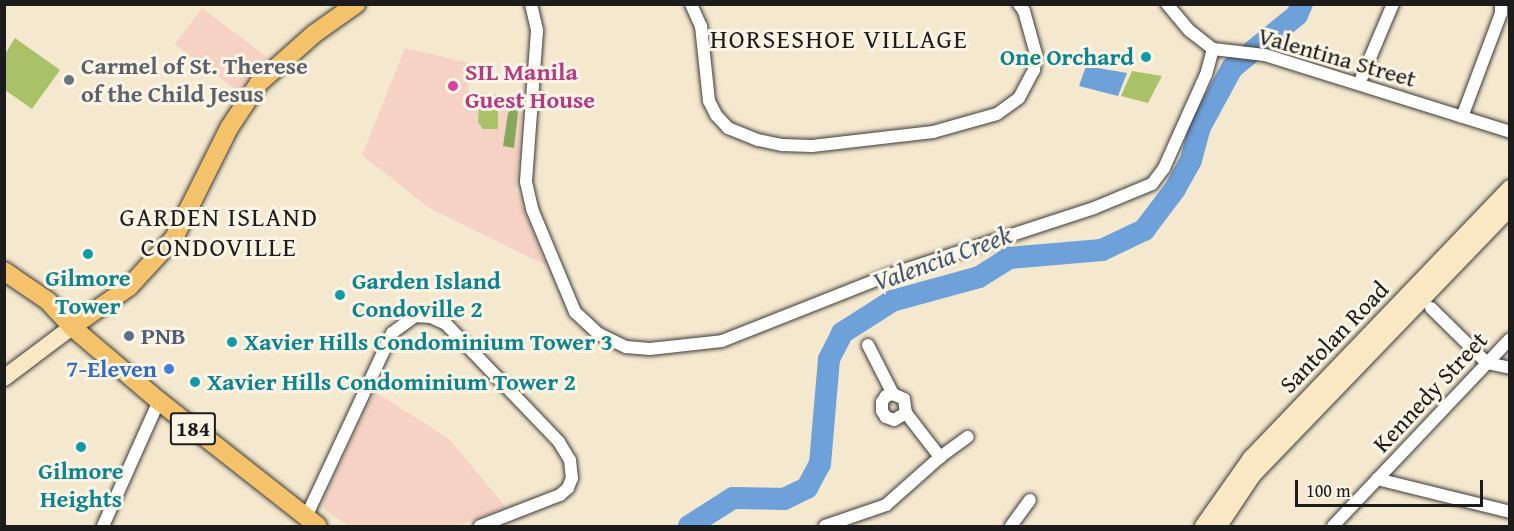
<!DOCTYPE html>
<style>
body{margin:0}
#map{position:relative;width:1514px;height:531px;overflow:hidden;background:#f4e9cf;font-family:"Gentium Book Plus",serif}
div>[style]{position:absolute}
.built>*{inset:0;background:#f6d2c4;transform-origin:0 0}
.green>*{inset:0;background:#a9c268}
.forest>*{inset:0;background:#86a85c}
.water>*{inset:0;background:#6ea0d9}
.river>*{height:22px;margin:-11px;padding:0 11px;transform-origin:11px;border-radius:11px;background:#6ea0d9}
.roads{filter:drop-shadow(0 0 2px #3c3b37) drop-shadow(0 0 2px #3c3b37)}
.minor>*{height:12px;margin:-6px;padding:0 6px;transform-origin:6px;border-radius:6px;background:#fff}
.secondary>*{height:16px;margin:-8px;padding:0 8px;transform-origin:8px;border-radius:8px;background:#fae7c3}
.primary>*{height:18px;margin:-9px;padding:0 9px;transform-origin:9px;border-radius:9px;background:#f3c26a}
.dots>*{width:16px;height:16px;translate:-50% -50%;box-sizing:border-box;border:3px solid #fcf5e5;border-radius:50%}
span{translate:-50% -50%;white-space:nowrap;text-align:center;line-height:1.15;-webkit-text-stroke:6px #fcf5e5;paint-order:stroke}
.shield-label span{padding:2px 4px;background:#fcf5e5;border:2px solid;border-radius:4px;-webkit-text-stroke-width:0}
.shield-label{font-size:22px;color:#1c1c1c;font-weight:700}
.culture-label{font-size:24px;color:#0d838f;font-weight:700}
.right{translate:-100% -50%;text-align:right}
.left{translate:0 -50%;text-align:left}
.street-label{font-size:24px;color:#1c1c1c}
.worship-label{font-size:24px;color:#5b616d;font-weight:700}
.hotel-label{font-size:24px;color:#b23c85;font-weight:700}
.service-label{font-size:24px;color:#4e5e75;font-weight:700}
.shop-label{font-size:24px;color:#366cbe;font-weight:700}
.neighbourhood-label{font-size:26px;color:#1c1c1c;letter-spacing:1.5px}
.water-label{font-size:26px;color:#415771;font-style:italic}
.frame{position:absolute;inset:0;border:6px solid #1c1c1c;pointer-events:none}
.scale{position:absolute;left:1295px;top:480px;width:188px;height:27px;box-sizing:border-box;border:3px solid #1c1c1c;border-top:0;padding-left:8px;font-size:18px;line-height:21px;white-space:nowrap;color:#1c1c1c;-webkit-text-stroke:4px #fcf5e5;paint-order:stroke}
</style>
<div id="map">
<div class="built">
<div style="left:202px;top:8px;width:81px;height:45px;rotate:37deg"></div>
<div style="clip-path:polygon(405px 48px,470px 63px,468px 91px,522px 100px,516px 190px,546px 265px,431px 209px,362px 155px)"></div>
<div style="clip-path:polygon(375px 392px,448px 438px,506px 507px,458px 526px,348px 526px,324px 509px,323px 500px)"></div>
</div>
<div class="green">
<div style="clip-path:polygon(15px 38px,60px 70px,32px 109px,5px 90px,5px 54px)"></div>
<div style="clip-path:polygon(1132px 71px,1162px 76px,1148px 103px,1121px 96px)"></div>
<div style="clip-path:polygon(480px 93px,498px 95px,498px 129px,483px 129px,478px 122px)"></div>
</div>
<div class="forest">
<div style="clip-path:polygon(513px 108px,518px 112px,514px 148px,503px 146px,508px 113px)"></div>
</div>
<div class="water">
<div style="clip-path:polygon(1086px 66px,1127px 73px,1118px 96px,1079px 86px)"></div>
</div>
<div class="river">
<div style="left:689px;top:526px;width:52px;rotate:-32.5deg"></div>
<div style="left:733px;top:498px;width:51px;rotate:1.1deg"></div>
<div style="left:784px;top:499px;width:25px;rotate:-26deg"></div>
<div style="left:807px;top:488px;width:27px;rotate:-62deg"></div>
<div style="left:820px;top:464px;width:105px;rotate:-85.1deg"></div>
<div style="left:829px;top:359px;width:29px;rotate:-63deg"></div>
<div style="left:842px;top:333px;width:59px;rotate:-32.6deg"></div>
<div style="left:892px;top:301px;width:90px;rotate:-15.4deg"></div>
<div style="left:979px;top:277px;width:36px;rotate:-32deg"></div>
<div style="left:1009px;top:258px;width:93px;rotate:-4.9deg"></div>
<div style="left:1102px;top:250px;width:47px;rotate:-25.5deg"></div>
<div style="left:1144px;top:230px;width:51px;rotate:-52.9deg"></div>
<div style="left:1175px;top:189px;width:33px;rotate:-61deg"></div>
<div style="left:1191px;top:160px;width:34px;rotate:-75deg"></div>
<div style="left:1200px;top:127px;width:67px;rotate:-61.5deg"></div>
<div style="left:1232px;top:68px;width:84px;rotate:-39.2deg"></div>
<div style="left:1297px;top:15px;width:12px;rotate:-66deg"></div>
</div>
<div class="roads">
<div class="minor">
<div style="left:531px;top:4px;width:28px;rotate:77deg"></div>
<div style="left:537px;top:31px;width:151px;rotate:94.2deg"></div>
<div style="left:526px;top:182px;width:28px;rotate:77deg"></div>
<div style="left:532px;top:209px;width:112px;rotate:67.3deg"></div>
<div style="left:575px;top:312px;width:33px;rotate:43deg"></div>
<div style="left:599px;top:334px;width:30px;rotate:26deg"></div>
<div style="left:626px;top:347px;width:24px;rotate:5deg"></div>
<div style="left:650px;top:349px;width:72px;rotate:-6.3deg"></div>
<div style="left:722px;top:341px;width:176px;rotate:-21.6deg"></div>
<div style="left:886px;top:276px;width:219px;rotate:-18.1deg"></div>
<div style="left:1094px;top:208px;width:63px;rotate:-22.5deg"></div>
<div style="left:1152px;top:184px;width:20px;rotate:-53deg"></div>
<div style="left:1164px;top:168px;width:66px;rotate:-65.8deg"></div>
<div style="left:1191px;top:108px;width:36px;rotate:-66deg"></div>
<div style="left:1206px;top:75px;width:27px;rotate:-75deg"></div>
<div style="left:691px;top:4px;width:24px;rotate:66deg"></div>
<div style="left:701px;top:26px;width:75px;rotate:83.9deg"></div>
<div style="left:709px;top:101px;width:16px;rotate:63deg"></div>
<div style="left:716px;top:115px;width:18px;rotate:47deg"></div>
<div style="left:728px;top:128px;width:32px;rotate:22deg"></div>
<div style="left:758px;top:140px;width:25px;rotate:12deg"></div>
<div style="left:782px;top:145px;width:30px;rotate:2deg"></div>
<div style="left:812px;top:146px;width:122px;rotate:-6.6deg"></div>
<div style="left:933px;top:132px;width:66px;rotate:-15.7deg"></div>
<div style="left:997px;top:114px;width:27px;rotate:-36deg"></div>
<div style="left:1019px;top:98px;width:32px;rotate:-62deg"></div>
<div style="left:1034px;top:70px;width:16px;rotate:-83deg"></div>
<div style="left:1036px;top:54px;width:45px;rotate:-105.6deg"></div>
<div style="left:1024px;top:11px;width:9px;rotate:-126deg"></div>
<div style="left:1167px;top:4px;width:35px;rotate:50deg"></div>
<div style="left:1190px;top:31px;width:29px;rotate:38deg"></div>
<div style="left:1213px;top:49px;width:52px;rotate:6.6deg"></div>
<div style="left:1265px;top:55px;width:257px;rotate:17.4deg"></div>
<div style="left:1359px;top:84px;width:87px;rotate:-67deg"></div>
<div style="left:1462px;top:117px;width:111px;rotate:-69.4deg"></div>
<div style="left:1501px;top:13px;width:9px;rotate:-90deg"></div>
<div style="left:1431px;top:308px;width:78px;rotate:44.5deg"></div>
<div style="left:1487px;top:363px;width:24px;rotate:12deg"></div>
<div style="left:868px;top:345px;width:55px;rotate:63deg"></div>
<div style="left:906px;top:413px;width:14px;rotate:150deg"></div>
<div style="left:894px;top:420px;width:9px;rotate:-159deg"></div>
<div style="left:886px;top:417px;width:7px;rotate:-124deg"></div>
<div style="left:882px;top:411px;width:9px;rotate:-90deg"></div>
<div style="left:882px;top:402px;width:7px;rotate:-56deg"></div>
<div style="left:886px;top:396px;width:7px;rotate:-16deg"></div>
<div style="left:893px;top:394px;width:12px;rotate:24deg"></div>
<div style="left:904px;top:399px;width:14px;rotate:82deg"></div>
<div style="left:906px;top:413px;width:56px;rotate:52.3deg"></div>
<div style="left:1377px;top:479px;width:137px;rotate:13.9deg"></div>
<div style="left:306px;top:517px;width:203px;rotate:-64.9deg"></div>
<div style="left:392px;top:333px;width:29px;rotate:-36deg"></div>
<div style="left:415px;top:316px;width:16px;rotate:4deg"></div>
<div style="left:431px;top:317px;width:17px;rotate:25deg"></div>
<div style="left:446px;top:324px;width:163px;rotate:46.2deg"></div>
<div style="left:559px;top:442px;width:21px;rotate:59deg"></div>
<div style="left:570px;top:460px;width:18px;rotate:84deg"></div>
<div style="left:572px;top:478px;width:11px;rotate:112deg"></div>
<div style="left:568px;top:488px;width:11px;rotate:139deg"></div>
<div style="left:560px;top:495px;width:86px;rotate:158.8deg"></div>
<div style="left:103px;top:526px;width:137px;rotate:-65.9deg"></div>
<div style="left:825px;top:526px;width:65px;rotate:-19deg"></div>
<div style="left:886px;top:505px;width:72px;rotate:-41.6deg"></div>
<div style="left:940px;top:457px;width:34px;rotate:-36deg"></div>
<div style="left:1011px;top:526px;width:32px;rotate:-54deg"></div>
<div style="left:1333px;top:526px;width:257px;rotate:-46.6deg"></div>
</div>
<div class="secondary">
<div style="left:4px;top:378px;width:85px;rotate:-36.9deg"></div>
<div style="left:1203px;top:526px;width:83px;rotate:-54.8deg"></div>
<div style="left:1251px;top:458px;width:374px;rotate:-46.2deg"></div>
<div style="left:1219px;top:526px;width:61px;rotate:-56.3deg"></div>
<div style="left:1253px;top:475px;width:371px;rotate:-46.1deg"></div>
</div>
<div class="primary">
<div style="left:4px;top:271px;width:53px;rotate:34.3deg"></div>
<div style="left:48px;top:301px;width:35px;rotate:47deg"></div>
<div style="left:72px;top:327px;width:114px;rotate:40.4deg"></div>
<div style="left:159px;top:401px;width:202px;rotate:38.2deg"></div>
<div style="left:72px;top:327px;width:70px;rotate:-35.1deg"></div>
<div style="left:129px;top:287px;width:67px;rotate:-47.4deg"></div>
<div style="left:174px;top:238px;width:123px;rotate:-63.4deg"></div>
<div style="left:229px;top:128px;width:54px;rotate:-56.3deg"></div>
<div style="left:259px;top:83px;width:74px;rotate:-41.7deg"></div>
<div style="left:314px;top:34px;width:52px;rotate:-35.5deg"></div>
</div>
</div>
<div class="dots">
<div style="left:1146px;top:57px;background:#0f9aa8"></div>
<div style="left:69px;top:80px;background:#6b7280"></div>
<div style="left:453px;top:86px;background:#d1479c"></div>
<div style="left:88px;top:254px;background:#0f9aa8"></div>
<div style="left:340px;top:295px;background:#0f9aa8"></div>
<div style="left:129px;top:336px;background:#5c6f8a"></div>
<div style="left:232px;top:342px;background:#0f9aa8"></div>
<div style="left:169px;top:369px;background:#3f7fe0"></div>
<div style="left:195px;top:382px;background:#0f9aa8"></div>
<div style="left:81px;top:447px;background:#0f9aa8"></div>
</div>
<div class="shield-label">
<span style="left:193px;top:429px">184</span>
</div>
<div class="culture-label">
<span class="right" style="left:1134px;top:57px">One Orchard</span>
<span style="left:88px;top:292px">Gilmore<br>Tower</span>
<span class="left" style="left:352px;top:295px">Garden Island<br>Condoville 2</span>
<span class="left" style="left:244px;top:342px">Xavier Hills Condominium Tower 3</span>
<span class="left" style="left:207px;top:382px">Xavier Hills Condominium Tower 2</span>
<span style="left:81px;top:485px">Gilmore<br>Heights</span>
</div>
<div class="street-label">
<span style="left:1337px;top:57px;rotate:16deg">Valentina Street</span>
<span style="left:1334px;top:337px;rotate:-46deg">Santolan Road</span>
<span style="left:1430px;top:392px;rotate:-47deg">Kennedy Street</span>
</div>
<div class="worship-label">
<span class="left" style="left:81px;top:80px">Carmel of St. Therese<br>of the Child Jesus</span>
</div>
<div class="hotel-label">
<span class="left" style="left:465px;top:86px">SIL Manila<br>Guest House</span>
</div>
<div class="service-label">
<span class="left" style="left:141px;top:336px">PNB</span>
</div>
<div class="shop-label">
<span class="right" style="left:157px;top:369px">7-Eleven</span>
</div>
<div class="neighbourhood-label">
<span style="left:839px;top:39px">HORSESHOE VILLAGE</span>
<span style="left:219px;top:232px">GARDEN ISLAND<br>CONDOVILLE</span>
</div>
<div class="water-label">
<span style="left:942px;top:258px;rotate:-20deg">Valencia Creek</span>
</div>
<div class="frame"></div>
<div class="scale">100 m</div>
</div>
